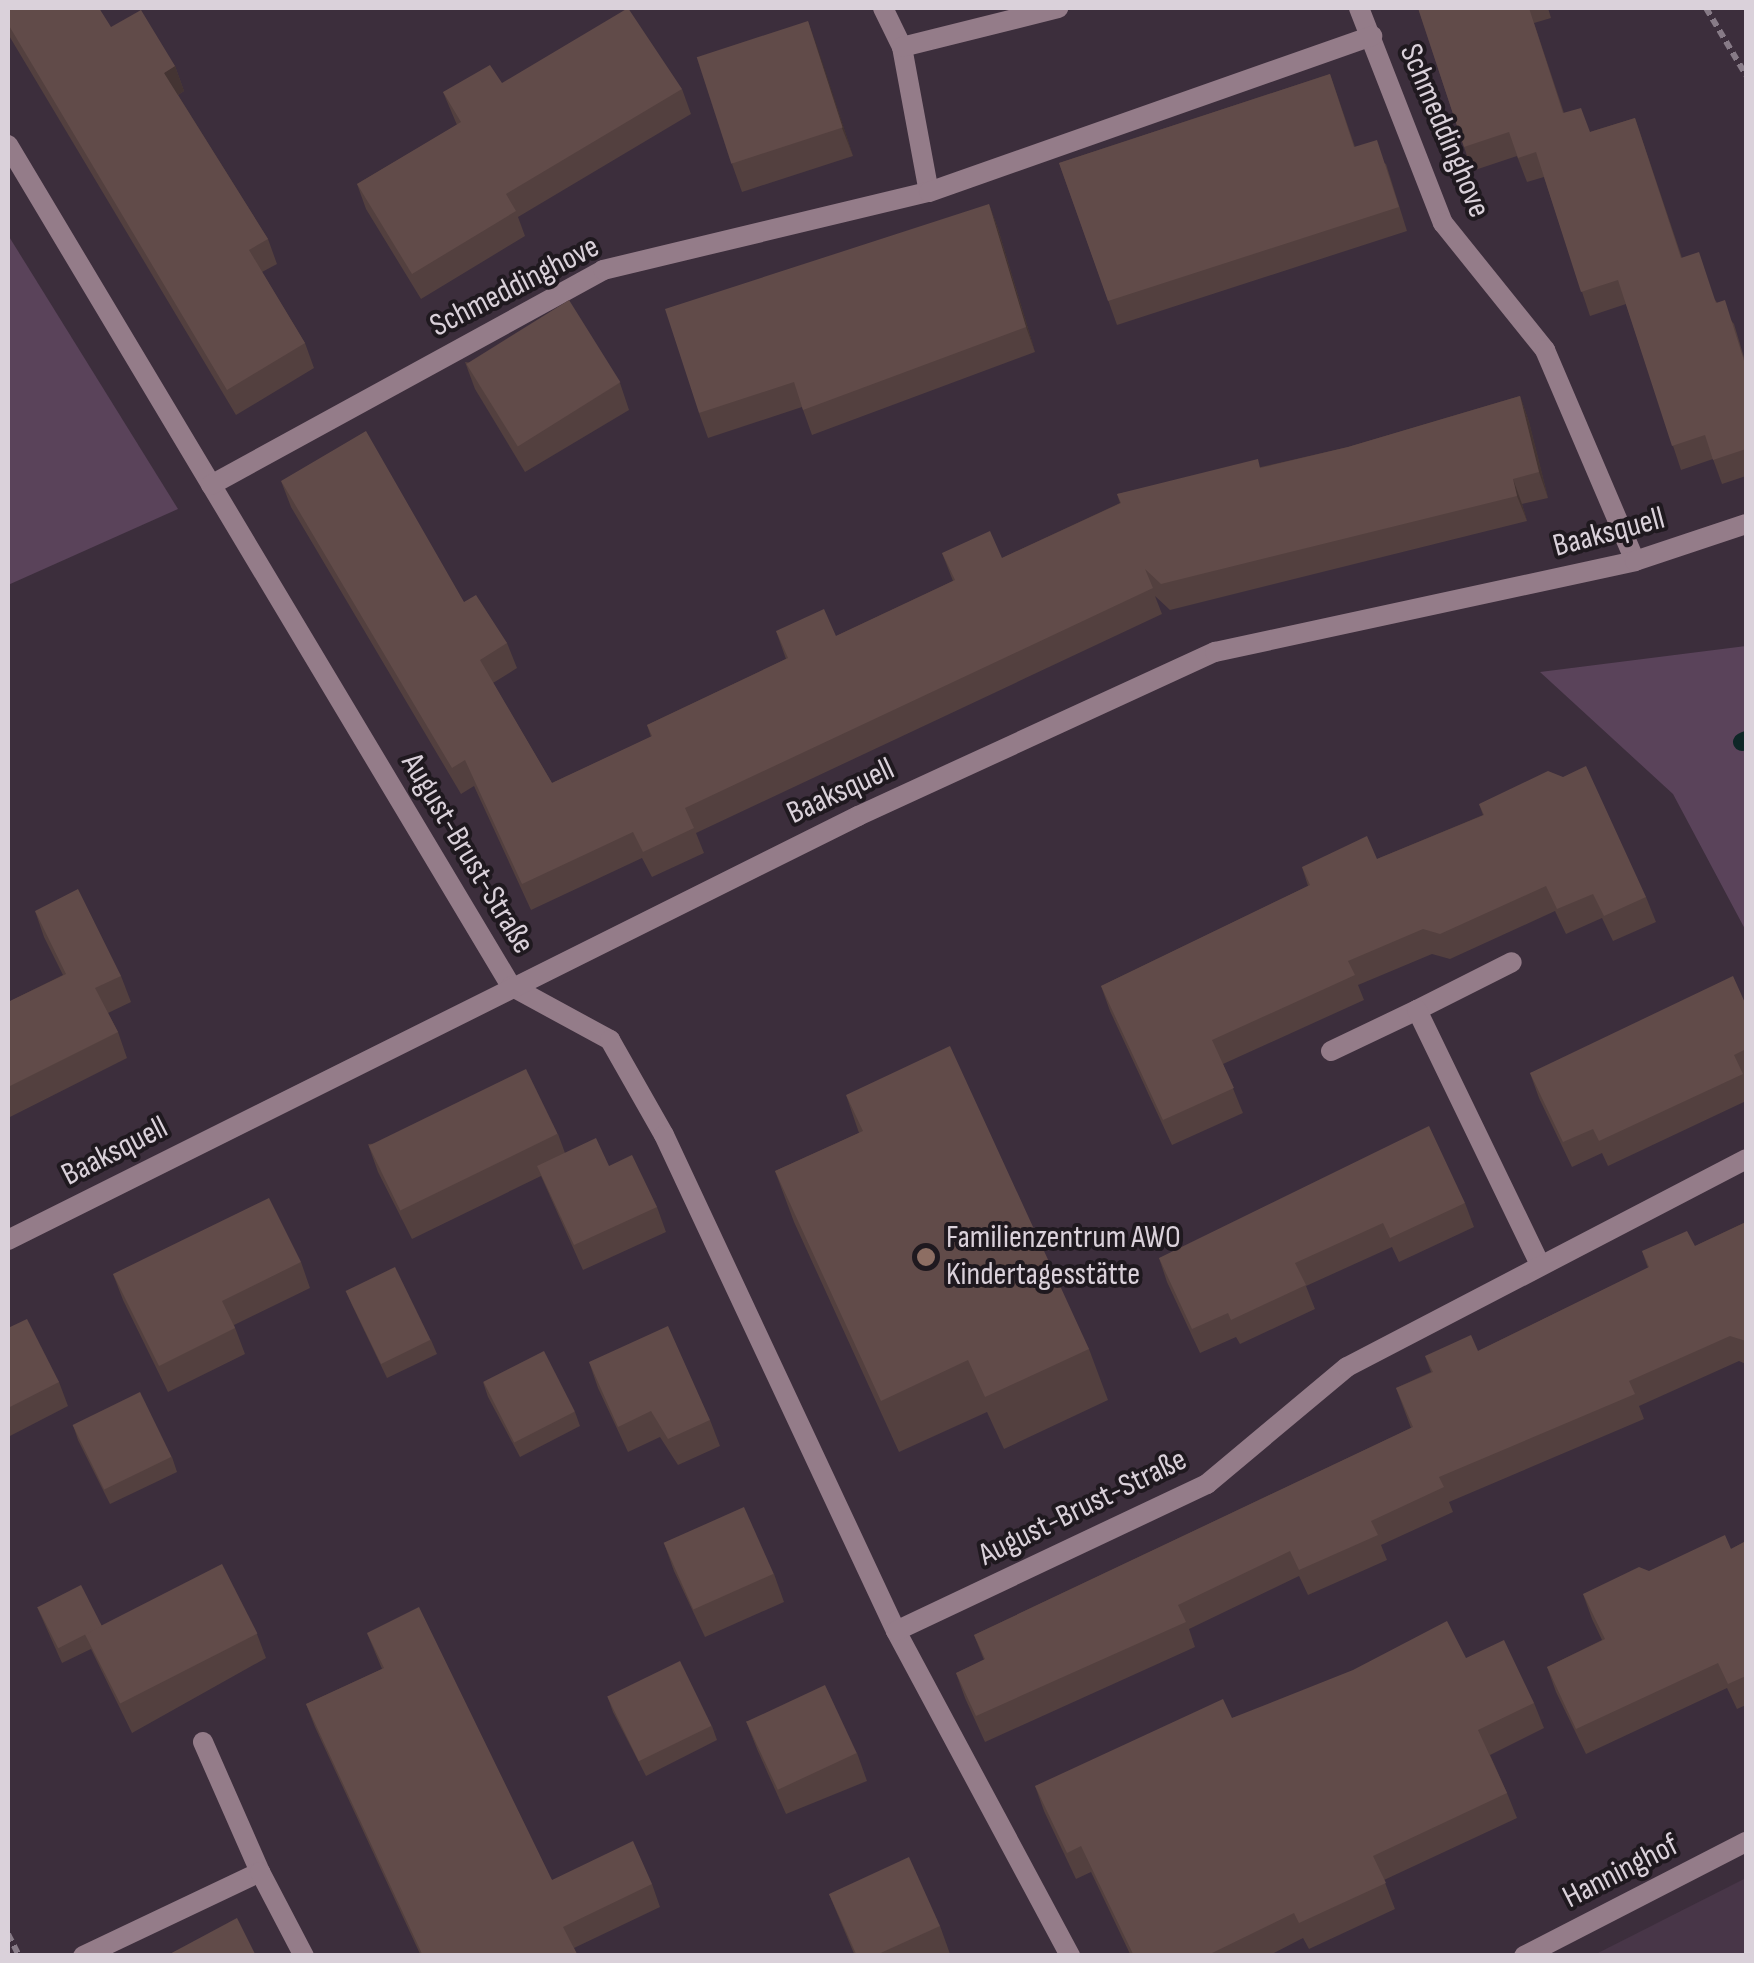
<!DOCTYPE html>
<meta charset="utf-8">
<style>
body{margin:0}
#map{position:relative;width:1754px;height:1963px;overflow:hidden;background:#3c2e3c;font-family:"Sofia Sans Condensed",sans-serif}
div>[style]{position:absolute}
.built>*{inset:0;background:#483648}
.green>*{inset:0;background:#5a435a}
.stream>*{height:18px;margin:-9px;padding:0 9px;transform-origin:9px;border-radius:9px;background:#0e2727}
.path>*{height:6px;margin-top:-3px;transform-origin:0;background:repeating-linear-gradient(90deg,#877b87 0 8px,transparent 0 13px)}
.minor>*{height:20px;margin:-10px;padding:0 10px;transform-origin:10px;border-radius:10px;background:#947c89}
.wall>*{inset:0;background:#53403f}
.shaded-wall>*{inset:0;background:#443433}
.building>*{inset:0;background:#614b49;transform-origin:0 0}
.dots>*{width:28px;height:28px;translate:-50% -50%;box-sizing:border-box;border:5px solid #1f191f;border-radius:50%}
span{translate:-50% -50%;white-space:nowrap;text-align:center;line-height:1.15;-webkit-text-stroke:8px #1f191f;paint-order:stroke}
.street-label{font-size:32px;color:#dad1da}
.poi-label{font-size:32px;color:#dad1da}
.left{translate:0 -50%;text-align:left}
.frame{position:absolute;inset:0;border:10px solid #dad1da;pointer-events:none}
</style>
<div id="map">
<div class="built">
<div style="clip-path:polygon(1746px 1878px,1746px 1955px,1594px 1955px)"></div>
</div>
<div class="green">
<div style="clip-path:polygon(8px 235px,178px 509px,8px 585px)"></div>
<div style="clip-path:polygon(1746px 646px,1746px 931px,1673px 794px,1540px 672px)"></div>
</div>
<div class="stream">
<div style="left:1742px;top:742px;width:4px;rotate:-27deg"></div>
</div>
<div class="path">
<div style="left:1706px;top:8px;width:78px;rotate:59.2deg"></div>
<div style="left:8px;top:1934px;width:25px;rotate:63deg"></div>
</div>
<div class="minor">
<div style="left:883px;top:8px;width:43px;rotate:64deg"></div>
<div style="left:902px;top:47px;width:147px;rotate:79.5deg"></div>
<div style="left:1359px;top:8px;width:231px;rotate:68.7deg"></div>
<div style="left:1443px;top:223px;width:163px;rotate:51.2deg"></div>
<div style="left:1545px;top:350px;width:229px;rotate:66.9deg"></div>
<div style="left:902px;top:47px;width:161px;rotate:-14deg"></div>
<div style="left:8px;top:145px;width:980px;rotate:59.12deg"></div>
<div style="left:511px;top:986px;width:113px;rotate:28.6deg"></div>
<div style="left:610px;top:1040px;width:109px;rotate:60.4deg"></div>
<div style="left:664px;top:1135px;width:548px;rotate:64.93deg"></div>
<div style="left:896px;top:1631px;width:369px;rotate:61.8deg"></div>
<div style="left:211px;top:485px;width:447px;rotate:-28.7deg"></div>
<div style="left:603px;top:270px;width:335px;rotate:-13.5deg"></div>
<div style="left:929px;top:192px;width:470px;rotate:-19.4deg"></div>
<div style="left:1417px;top:1010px;width:106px;rotate:-26.8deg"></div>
<div style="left:1331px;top:1051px;width:95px;rotate:-25.5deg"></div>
<div style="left:1417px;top:1010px;width:283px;rotate:64.2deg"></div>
<div style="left:8px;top:1240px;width:950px;rotate:-26.51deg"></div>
<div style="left:858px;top:816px;width:393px;rotate:-24.7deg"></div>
<div style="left:1215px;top:652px;width:430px;rotate:-12.2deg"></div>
<div style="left:1635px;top:561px;width:117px;rotate:-18.4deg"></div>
<div style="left:896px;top:1631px;width:344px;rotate:-25.3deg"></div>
<div style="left:1207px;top:1484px;width:182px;rotate:-39.9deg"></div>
<div style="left:1347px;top:1367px;width:450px;rotate:-27.5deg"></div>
<div style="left:203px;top:1742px;width:142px;rotate:66.3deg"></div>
<div style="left:83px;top:1956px;width:196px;rotate:-25.4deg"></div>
<div style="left:260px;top:1872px;width:95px;rotate:62.4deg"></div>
<div style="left:1524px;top:1956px;width:250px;rotate:-27.2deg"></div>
</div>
<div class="wall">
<div style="clip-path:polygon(8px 8px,111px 27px,175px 66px,184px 91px,178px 95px,268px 239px,277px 264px,262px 272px,305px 343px,314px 368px,236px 415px,8px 34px)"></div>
<div style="clip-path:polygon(1418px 8px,1548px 8px,1551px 18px,1534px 23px,1564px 113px,1590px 132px,1635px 118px,1682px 258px,1734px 324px,1746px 364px,1746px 476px,1722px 484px,1713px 459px,1681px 470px,1626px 304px,1590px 316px,1544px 177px,1527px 182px,1517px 156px,1472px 171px)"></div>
<div style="clip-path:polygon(808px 21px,853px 156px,742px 192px,732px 164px)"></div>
<div style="clip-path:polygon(1330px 74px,1355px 147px,1386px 164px,1407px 231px,1117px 325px,1059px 163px)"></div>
<div style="clip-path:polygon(502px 83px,682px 89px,691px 114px,518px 217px,525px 236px,421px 299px,366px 209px,357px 184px,457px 125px,443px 92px)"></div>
<div style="clip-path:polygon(989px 204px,998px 229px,1035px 352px,812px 435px,802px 407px,708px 438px,699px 413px)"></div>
<div style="clip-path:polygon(465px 362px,620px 383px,629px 410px,525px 472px,475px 389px)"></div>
<div style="clip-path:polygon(1520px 396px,1529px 422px,1548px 498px,1522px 504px,1527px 521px,1170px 610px,1155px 596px,1162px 614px,696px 833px,704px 853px,652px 877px,642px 858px,531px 910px,474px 786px,461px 794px,291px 507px,281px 481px,464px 602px,507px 643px,517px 668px,493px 683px,552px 783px,651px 737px,647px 725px,786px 659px,776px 631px,836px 636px,953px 581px,942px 553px,1002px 558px,1120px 503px,1117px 494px,1261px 467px,1348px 447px)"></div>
<div style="clip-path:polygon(1479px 804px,1646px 897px,1656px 922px,1613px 941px,1602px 918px,1566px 934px,1555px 911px,1450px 959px,1432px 954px,1358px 985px,1364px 1000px,1223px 1064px,1243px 1113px,1172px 1145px,1110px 1011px,1101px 986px,1308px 886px,1302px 867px,1377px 859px,1483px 815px)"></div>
<div style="clip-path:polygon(35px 911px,121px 976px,131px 1002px,108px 1013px,118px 1032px,127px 1058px,8px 1118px,8px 1002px,63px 975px,44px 937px)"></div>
<div style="clip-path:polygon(1746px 1005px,1746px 1078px,1744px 1079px,1746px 1085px,1746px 1101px,1608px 1166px,1602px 1153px,1572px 1167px,1539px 1098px,1530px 1073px)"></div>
<div style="clip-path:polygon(846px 1095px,1089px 1349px,1108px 1400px,1004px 1449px,987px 1412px,899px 1452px,794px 1222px,775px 1171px,859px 1133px)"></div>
<div style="clip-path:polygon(558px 1134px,565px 1153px,609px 1166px,657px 1207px,666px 1232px,583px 1270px,541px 1176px,412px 1239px,378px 1172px,368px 1144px)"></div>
<div style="clip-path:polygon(1465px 1203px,1474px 1227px,1399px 1262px,1392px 1247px,1306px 1286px,1315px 1309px,1240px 1344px,1236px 1337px,1200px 1353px,1167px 1282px,1159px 1258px)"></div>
<div style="clip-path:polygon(1746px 1222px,1746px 1364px,1739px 1361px,1639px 1406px,1644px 1419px,1449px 1502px,1453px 1512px,1381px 1545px,1387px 1560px,1308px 1595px,1299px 1576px,1189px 1629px,1195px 1647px,985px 1742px,965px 1698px,956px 1673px,984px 1660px,974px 1635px,1411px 1428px,1396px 1388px,1431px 1372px,1425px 1356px,1478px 1351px,1648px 1268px,1642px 1251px,1695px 1246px)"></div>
<div style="clip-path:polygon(301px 1262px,310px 1288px,234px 1325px,245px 1354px,168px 1392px,123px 1300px,113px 1274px)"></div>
<div style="clip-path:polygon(346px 1291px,431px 1340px,437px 1354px,387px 1378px,352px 1305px)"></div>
<div style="clip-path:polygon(8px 1328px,59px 1382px,68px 1406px,8px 1437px)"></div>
<div style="clip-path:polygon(589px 1362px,710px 1420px,720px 1446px,678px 1465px,660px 1437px,628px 1452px,598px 1388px)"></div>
<div style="clip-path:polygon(483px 1382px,575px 1412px,580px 1426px,520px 1457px,488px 1397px)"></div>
<div style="clip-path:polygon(73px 1425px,172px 1457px,177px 1472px,110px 1504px,78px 1440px)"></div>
<div style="clip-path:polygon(1746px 1541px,1746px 1705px,1737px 1709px,1727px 1688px,1586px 1754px,1556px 1692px,1547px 1667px,1602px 1640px,1592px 1619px,1583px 1594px,1649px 1571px,1731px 1549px)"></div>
<div style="clip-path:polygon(664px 1543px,774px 1574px,784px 1602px,705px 1637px,674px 1571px)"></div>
<div style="clip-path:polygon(37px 1607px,102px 1626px,257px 1634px,266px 1658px,132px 1733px,91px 1649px,62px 1663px)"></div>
<div style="clip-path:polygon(367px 1633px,552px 1880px,652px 1884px,660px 1907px,574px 1948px,578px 1956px,421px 1956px,315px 1727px,306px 1704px,382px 1669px)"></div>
<div style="clip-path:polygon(1466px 1658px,1534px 1703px,1544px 1728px,1490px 1755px,1507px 1793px,1517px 1818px,1384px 1880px,1395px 1909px,1309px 1949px,1303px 1938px,1268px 1956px,1131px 1956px,1091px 1872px,1076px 1879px,1044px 1811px,1035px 1786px,1232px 1718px)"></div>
<div style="clip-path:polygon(608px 1698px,712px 1726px,717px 1740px,646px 1776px,613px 1712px)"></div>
<div style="clip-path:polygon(746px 1721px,857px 1753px,867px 1781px,786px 1814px,757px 1749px)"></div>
<div style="clip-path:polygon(829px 1894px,940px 1926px,950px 1954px,855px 1956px)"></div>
</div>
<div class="shaded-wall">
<div style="clip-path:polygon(808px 21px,818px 49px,853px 156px,842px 128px)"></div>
<div style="clip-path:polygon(175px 66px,184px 91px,173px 98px,164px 73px)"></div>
<div style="clip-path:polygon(989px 204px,998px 229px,1035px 352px,1026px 327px)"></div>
<div style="clip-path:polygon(1520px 396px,1529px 422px,1548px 498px,1539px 472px)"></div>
<div style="clip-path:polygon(1513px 479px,1522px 504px,1527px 521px,1517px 496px)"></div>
</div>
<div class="building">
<div style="clip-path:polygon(8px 8px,99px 8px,111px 27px,141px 10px,175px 66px,164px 73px,268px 239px,249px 250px,305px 343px,227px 390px,8px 24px)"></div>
<div style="clip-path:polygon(628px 8px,682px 89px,506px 194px,516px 211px,412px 274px,357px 184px,461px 122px,443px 92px,490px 65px,502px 83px)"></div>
<div style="clip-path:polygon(1418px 8px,1529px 8px,1563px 113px,1581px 108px,1590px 132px,1635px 118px,1681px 258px,1699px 252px,1716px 303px,1725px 300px,1746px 367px,1746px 449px,1713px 460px,1705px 435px,1672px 446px,1618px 280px,1581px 292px,1536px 152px,1518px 158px,1509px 132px,1464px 147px)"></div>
<div style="left:808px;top:21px;width:112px;height:117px;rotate:72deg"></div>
<div style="clip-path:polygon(1330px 74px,1354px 147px,1377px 140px,1399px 207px,1108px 301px,1059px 163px)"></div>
<div style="clip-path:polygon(989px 204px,1026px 327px,803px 410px,794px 382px,699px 413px,665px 309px)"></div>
<div style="left:569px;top:300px;width:97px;height:121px;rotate:58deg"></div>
<div style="clip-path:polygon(1520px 396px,1539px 472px,1513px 479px,1517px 496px,1161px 584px,1145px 569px,1153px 588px,685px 808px,694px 828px,643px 852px,633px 832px,522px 884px,465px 760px,452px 768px,281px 481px,366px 431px,464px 602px,476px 595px,507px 643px,480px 660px,552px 783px,652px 736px,647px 725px,788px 658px,776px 631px,824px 609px,836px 636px,955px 580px,942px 553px,990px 531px,1002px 558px,1121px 503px,1117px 494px,1258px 459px,1260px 468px,1348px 447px)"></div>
<div style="clip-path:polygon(1586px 766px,1646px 897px,1604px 916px,1593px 894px,1557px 909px,1546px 886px,1440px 934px,1423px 929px,1348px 961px,1355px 975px,1212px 1040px,1234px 1088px,1163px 1120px,1101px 986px,1310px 885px,1302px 867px,1367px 836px,1377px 859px,1484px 815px,1479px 804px,1548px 771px,1563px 777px)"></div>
<div style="clip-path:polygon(78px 889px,121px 976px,95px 988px,118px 1032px,8px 1087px,8px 1002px,66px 974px,35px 911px)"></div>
<div style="clip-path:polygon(1733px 976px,1746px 1005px,1746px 1049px,1734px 1055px,1743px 1074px,1599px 1141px,1593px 1129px,1563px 1142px,1530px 1073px)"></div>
<div style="clip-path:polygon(950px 1046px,1089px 1349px,985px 1397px,968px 1360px,881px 1401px,775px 1171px,863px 1131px,846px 1095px)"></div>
<div style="left:526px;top:1069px;width:72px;height:175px;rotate:64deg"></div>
<div style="clip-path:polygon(1429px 1126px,1465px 1203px,1390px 1238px,1383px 1223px,1295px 1263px,1306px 1285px,1231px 1320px,1228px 1313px,1192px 1329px,1159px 1258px)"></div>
<div style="clip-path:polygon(596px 1138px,609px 1166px,632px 1155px,657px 1207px,574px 1245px,537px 1166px)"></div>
<div style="clip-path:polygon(269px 1198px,301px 1262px,222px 1301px,235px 1328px,159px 1366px,113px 1274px)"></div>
<div style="clip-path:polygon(1746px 1222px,1746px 1341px,1730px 1336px,1629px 1381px,1635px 1394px,1439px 1477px,1444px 1487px,1371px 1521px,1378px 1535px,1299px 1570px,1290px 1551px,1178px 1605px,1186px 1622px,976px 1716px,956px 1673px,985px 1659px,974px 1635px,1413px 1427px,1396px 1388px,1433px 1372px,1425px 1356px,1471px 1335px,1478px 1351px,1649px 1267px,1642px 1251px,1687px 1231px,1695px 1246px)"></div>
<div style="left:395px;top:1267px;width:81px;height:55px;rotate:64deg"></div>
<div style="clip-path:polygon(27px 1319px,59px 1382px,8px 1408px,8px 1328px)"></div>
<div style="clip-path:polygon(668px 1326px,710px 1420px,668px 1439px,651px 1411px,618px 1427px,589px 1362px)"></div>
<div style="left:544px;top:1351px;width:68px;height:68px;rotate:63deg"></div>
<div style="left:140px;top:1392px;width:72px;height:75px;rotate:64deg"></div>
<div style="left:744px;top:1507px;width:73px;height:88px;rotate:66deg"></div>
<div style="clip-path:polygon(1725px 1535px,1731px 1549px,1746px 1541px,1746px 1676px,1728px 1684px,1718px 1663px,1576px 1729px,1547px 1667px,1605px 1639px,1583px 1594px,1639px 1567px,1649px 1571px)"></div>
<div style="left:222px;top:1564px;width:78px;height:154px;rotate:63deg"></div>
<div style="left:81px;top:1585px;width:46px;height:49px;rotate:63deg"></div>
<div style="clip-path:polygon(419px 1607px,552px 1880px,633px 1841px,652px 1884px,563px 1927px,578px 1956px,423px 1956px,306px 1704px,384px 1668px,367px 1633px)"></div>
<div style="clip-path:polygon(1447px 1621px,1466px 1658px,1504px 1640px,1534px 1703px,1478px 1730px,1507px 1793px,1373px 1856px,1386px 1883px,1299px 1923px,1294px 1913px,1206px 1956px,1134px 1956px,1081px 1846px,1067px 1853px,1035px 1786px,1223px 1699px,1232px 1718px,1353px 1670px)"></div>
<div style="left:680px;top:1661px;width:72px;height:81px;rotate:64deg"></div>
<div style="left:825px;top:1685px;width:75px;height:87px;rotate:65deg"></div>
<div style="clip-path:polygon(909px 1857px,940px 1926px,874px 1956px,857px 1956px,829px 1894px)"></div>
<div style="clip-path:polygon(237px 1918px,256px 1956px,166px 1956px)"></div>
</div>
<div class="dots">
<div style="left:926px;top:1257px;background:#8d6e63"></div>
</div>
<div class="street-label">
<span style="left:1444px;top:131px;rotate:67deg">Schmeddinghove</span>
<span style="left:515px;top:287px;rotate:-27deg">Schmeddinghove</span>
<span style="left:1609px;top:533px;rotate:-15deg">Baaksquell</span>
<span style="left:841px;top:792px;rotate:-25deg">Baaksquell</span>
<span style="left:467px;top:854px;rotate:59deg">August-Brust-Straße</span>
<span style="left:115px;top:1152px;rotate:-27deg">Baaksquell</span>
<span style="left:1083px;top:1508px;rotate:-26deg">August-Brust-Straße</span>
<span style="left:1621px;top:1872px;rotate:-27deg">Hanninghof</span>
</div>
<div class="poi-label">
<span class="left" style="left:946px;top:1257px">Familienzentrum AWO<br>Kindertagesstätte</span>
</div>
<div class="frame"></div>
</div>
